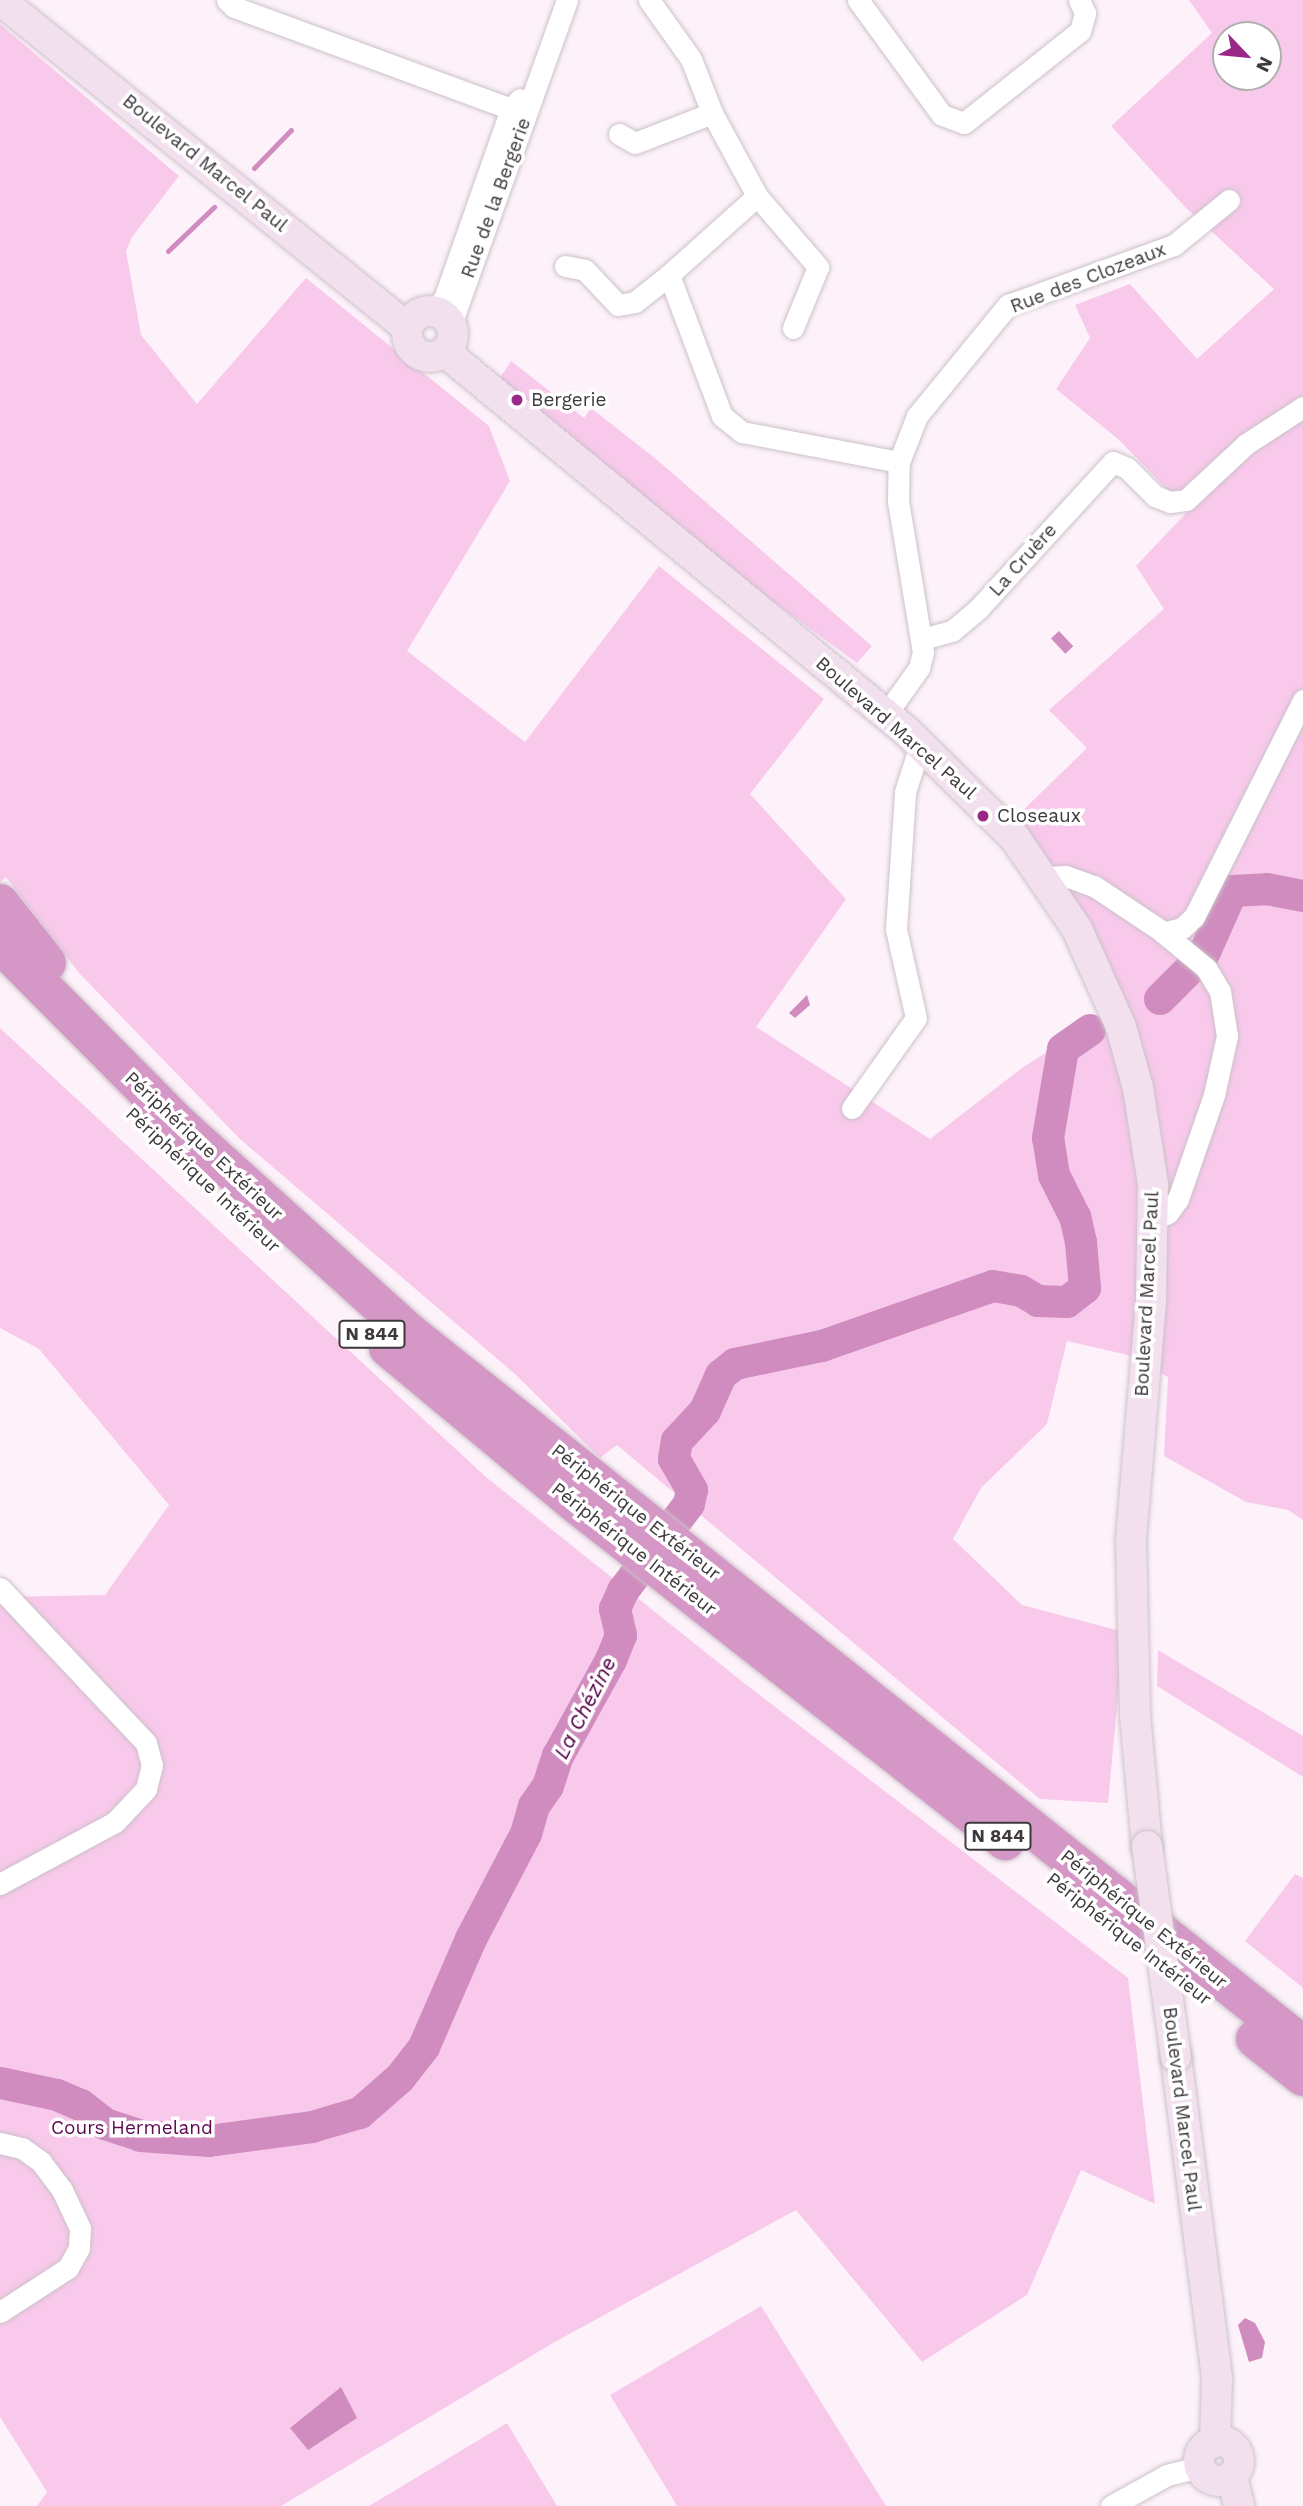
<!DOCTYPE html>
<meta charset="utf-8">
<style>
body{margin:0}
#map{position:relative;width:1303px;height:2506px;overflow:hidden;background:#fdf2fa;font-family:"Work Sans",sans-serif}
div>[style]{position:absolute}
.green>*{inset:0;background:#f9c9ec}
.water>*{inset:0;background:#d08cbf;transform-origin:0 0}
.stream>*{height:5px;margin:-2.5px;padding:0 2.5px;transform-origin:2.5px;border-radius:2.5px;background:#d08cbf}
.river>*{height:32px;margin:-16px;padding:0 16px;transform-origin:16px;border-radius:16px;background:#d08cbf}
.roads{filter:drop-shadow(0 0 2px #ccc2c9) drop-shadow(0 0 2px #ccc2c9)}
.street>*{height:21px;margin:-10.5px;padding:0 10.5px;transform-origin:10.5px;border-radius:10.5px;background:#fff}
.secondary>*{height:30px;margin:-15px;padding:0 15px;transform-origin:15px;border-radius:15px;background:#f2e0ee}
.secondary>.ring{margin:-15px;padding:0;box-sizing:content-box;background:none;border:30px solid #f2e0ee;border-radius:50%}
.highway>*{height:38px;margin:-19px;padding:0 19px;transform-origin:19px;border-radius:19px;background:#d597c6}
.bridges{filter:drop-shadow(0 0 2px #ccc2c9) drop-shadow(0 0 2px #ccc2c9)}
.secondary-bridge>*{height:30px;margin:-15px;padding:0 15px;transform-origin:15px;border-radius:15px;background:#f2e0ee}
.dots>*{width:19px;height:19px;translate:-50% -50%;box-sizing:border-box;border:4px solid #fff;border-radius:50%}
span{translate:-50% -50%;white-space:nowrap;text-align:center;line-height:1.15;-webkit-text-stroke:7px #fff;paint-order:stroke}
.shield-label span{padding:2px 5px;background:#fff;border:2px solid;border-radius:5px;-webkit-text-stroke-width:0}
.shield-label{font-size:18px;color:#3d393c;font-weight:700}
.street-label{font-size:19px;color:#3d393c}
.poi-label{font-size:19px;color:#3d393c}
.left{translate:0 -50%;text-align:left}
.park-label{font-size:19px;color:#5b084e}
.water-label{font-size:21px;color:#530047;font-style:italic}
.north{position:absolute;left:1212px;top:21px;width:70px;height:70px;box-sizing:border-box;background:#fff;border:2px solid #b1b0b1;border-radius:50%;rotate:116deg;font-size:19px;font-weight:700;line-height:28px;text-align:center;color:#3d393c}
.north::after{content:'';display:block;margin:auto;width:24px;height:32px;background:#9a2886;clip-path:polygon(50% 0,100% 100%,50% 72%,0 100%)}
</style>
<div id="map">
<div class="green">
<div style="clip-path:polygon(evenodd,1189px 0,1303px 0,1303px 1520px,1288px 1510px,1246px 1502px,1164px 1456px,1168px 1377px,1128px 1355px,1067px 1341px,1047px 1424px,981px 1488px,953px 1539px,1022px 1605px,1124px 1632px,1108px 1803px,1040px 1799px,617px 1445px,600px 1458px,515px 1374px,240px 1139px,79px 973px,6px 877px,0 882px,0 24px,179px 176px,132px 237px,126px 251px,141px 335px,197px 404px,306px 278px,489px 426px,510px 481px,407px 651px,525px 742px,659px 566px,824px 699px,750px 794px,846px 899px,756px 1027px,930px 1139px,1022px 1068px,1124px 1003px,1015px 818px,1087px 748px,1049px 710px,1164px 609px,1136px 566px,1188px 511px,1118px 439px,1056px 389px,1090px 338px,1075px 305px,1130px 284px,1197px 359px,1274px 289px,1185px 207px,1111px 126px,1212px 33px,1189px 0,1226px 35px,1268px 35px,1268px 77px,1226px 77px,1226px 35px)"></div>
<div style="clip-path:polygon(511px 361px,584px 418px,591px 408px,656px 459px,872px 646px,857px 663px,741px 578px,498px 381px)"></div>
<div style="clip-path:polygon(0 1028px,486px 1477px,744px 1683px,1128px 1978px,1155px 2204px,1081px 2170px,1027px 2295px,922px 2362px,796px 2210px,553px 2343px,281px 2506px,37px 2506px,47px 2492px,0 2417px,0 1597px,105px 1595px,169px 1505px,39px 1349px,0 1328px)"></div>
<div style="clip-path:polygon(1158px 1650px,1303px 1736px,1303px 1777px,1157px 1686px)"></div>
<div style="clip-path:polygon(1295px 1874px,1303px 1878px,1303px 1988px,1245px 1941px)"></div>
<div style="clip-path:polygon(761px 2306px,886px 2506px,677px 2506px,610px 2395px)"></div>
<div style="clip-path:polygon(507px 2423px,557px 2506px,368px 2506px,369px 2506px)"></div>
</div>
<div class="water">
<div style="left:1059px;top:631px;width:21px;height:11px;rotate:47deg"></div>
<div style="clip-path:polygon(807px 995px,810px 1005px,795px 1018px,789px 1013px)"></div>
<div style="clip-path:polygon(1245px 2318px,1255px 2323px,1265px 2342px,1262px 2358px,1249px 2362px,1238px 2325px)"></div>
<div style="clip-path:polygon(341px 2387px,357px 2418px,308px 2450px,290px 2428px)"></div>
</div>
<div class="stream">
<div style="left:254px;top:168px;width:53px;rotate:-45.8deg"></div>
<div style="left:168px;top:251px;width:64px;rotate:-43.7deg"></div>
</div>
<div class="river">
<div style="left:1204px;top:954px;width:69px;rotate:-66deg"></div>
<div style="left:1232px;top:891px;width:35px;rotate:-3deg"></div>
<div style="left:1267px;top:889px;width:37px;rotate:11deg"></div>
<div style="left:1160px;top:999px;width:48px;rotate:-45deg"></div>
<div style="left:0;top:2083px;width:58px;rotate:11.9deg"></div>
<div style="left:57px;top:2095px;width:26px;rotate:23deg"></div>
<div style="left:81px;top:2105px;width:31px;rotate:38deg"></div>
<div style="left:105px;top:2124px;width:38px;rotate:18deg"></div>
<div style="left:141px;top:2136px;width:68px;rotate:4.2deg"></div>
<div style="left:209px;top:2141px;width:104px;rotate:-7.7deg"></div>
<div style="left:312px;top:2127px;width:50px;rotate:-16.3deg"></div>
<div style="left:360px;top:2113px;width:53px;rotate:-41.2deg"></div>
<div style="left:400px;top:2078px;width:39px;rotate:-52deg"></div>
<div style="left:424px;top:2047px;width:118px;rotate:-66.5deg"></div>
<div style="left:471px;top:1939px;width:119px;rotate:-62.4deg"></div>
<div style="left:526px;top:1834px;width:29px;rotate:-74deg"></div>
<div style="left:534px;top:1806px;width:24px;rotate:-55deg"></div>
<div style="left:548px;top:1786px;width:32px;rotate:-72deg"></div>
<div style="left:558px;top:1756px;width:110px;rotate:-61.1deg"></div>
<div style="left:611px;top:1660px;width:27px;rotate:-68deg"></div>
<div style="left:621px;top:1635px;width:27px;rotate:-103deg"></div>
<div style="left:615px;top:1609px;width:20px;rotate:-66deg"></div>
<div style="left:623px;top:1591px;width:109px;rotate:-52.8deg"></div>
<div style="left:689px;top:1504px;width:14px;rotate:-78deg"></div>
<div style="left:692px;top:1490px;width:36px;rotate:-120deg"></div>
<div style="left:674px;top:1459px;width:18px;rotate:-81deg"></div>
<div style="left:677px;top:1441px;width:41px;rotate:-47deg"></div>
<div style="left:705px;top:1411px;width:39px;rotate:-66deg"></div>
<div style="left:721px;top:1375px;width:18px;rotate:-38deg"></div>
<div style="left:735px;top:1364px;width:89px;rotate:-11.7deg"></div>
<div style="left:822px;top:1346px;width:181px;rotate:-19.3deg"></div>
<div style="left:993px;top:1286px;width:28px;rotate:10deg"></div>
<div style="left:1021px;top:1291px;width:20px;rotate:30deg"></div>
<div style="left:1038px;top:1301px;width:29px;rotate:2deg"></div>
<div style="left:1067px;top:1302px;width:23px;rotate:-38deg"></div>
<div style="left:1085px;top:1288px;width:46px;rotate:-95deg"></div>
<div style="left:1081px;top:1242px;width:26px;rotate:-103deg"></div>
<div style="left:1075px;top:1217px;width:47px;rotate:-116.6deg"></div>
<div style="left:1054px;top:1175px;width:37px;rotate:-99deg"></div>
<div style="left:1048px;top:1138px;width:90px;rotate:-80.4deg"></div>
<div style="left:1063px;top:1049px;width:33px;rotate:-35deg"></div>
</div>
<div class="roads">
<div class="street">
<div style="left:227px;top:0;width:10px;rotate:45deg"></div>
<div style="left:234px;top:7px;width:295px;rotate:20.2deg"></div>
<div style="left:649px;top:0;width:72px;rotate:54.6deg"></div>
<div style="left:691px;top:59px;width:58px;rotate:68.7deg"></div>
<div style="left:712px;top:113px;width:94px;rotate:61.5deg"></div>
<div style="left:757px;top:196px;width:94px;rotate:49.3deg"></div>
<div style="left:818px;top:267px;width:66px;rotate:112.3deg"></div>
<div style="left:858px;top:0;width:142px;rotate:53.9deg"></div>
<div style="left:942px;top:115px;width:23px;rotate:20deg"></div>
<div style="left:964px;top:123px;width:148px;rotate:-38.4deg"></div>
<div style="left:1080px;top:31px;width:19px;rotate:-74deg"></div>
<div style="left:1085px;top:13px;width:14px;rotate:-115deg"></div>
<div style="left:619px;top:134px;width:18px;rotate:29deg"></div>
<div style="left:635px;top:143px;width:83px;rotate:-21.3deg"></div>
<div style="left:757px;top:196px;width:118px;rotate:138.1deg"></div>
<div style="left:669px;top:275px;width:151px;rotate:69.4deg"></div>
<div style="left:722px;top:416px;width:26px;rotate:39deg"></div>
<div style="left:742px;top:432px;width:160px;rotate:10.8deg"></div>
<div style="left:565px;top:266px;width:20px;rotate:11deg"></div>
<div style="left:585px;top:270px;width:48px;rotate:46.7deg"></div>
<div style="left:618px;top:305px;width:17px;rotate:-10deg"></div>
<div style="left:635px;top:302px;width:43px;rotate:-38.5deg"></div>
<div style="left:432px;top:311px;width:17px;rotate:-45deg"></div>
<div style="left:444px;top:299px;width:201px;rotate:-70.6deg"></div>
<div style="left:511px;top:109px;width:13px;rotate:-48deg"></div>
<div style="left:451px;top:324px;width:344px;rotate:-70.3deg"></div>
<div style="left:922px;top:639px;width:31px;rotate:-15deg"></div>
<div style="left:952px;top:631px;width:35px;rotate:-40deg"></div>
<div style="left:979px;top:608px;width:198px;rotate:-47.5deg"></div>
<div style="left:1113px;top:462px;width:15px;rotate:23deg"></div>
<div style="left:1127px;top:468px;width:40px;rotate:45deg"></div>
<div style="left:1155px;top:496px;width:16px;rotate:22deg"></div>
<div style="left:1170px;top:502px;width:16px;rotate:-7deg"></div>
<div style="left:1186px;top:500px;width:82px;rotate:-43deg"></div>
<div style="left:1246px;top:444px;width:68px;rotate:-33deg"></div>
<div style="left:886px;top:714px;width:57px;rotate:-54.3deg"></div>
<div style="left:919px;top:668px;width:16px;rotate:-76deg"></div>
<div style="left:923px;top:652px;width:153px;rotate:-99.4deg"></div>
<div style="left:898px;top:501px;width:39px;rotate:-89deg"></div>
<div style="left:899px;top:462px;width:49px;rotate:-68.6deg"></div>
<div style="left:917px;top:416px;width:144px;rotate:-50.7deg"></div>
<div style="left:1008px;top:305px;width:177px;rotate:-19.9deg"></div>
<div style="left:1174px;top:245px;width:71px;rotate:-39.3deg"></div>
<div style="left:1045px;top:877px;width:21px;rotate:-3deg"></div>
<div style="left:1066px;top:876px;width:30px;rotate:20deg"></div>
<div style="left:1094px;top:886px;width:79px;rotate:33.7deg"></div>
<div style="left:1160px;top:930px;width:60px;rotate:39.6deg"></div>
<div style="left:1206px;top:968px;width:27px;rotate:59deg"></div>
<div style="left:1220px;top:991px;width:46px;rotate:81.2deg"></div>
<div style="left:1227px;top:1036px;width:60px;rotate:102.4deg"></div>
<div style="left:1214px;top:1095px;width:110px;rotate:109.1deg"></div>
<div style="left:1178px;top:1199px;width:17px;rotate:126deg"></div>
<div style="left:1168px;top:1213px;width:15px;rotate:157deg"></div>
<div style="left:1163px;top:933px;width:20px;rotate:-15deg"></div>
<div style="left:1182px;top:928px;width:16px;rotate:-43deg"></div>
<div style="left:1194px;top:917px;width:243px;rotate:-63.3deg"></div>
<div style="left:852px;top:1108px;width:110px;rotate:-54.6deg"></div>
<div style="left:916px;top:1018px;width:91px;rotate:-102.7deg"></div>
<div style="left:896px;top:929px;width:137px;rotate:-86.2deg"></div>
<div style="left:905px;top:792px;width:49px;rotate:-72.3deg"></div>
<div style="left:0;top:1588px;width:213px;rotate:46.7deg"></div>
<div style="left:146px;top:1743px;width:23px;rotate:75deg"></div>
<div style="left:152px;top:1765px;width:25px;rotate:104deg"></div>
<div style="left:146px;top:1789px;width:45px;rotate:133.2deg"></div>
<div style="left:115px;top:1822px;width:131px;rotate:151.7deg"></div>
<div style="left:0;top:2143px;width:23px;rotate:13deg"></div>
<div style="left:22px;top:2148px;width:24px;rotate:36deg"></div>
<div style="left:41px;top:2162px;width:35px;rotate:53deg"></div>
<div style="left:62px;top:2190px;width:42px;rotate:64.7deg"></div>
<div style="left:80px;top:2228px;width:20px;rotate:93deg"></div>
<div style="left:79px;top:2248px;width:23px;rotate:119deg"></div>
<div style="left:68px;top:2268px;width:81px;rotate:147.1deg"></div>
<div style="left:1111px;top:2506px;width:64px;rotate:-29deg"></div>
<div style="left:1167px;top:2475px;width:34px;rotate:-14deg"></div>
</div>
<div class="secondary">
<div style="left:0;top:0;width:523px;rotate:38.8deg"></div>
<div class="ring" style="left:407px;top:311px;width:16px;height:16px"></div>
<div style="left:445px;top:352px;width:597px;rotate:39.42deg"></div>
<div style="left:906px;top:731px;width:153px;rotate:44.5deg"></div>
<div style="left:1015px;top:838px;width:110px;rotate:55.7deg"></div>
<div style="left:1077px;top:929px;width:107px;rotate:65.8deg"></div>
<div style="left:1121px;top:1027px;width:63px;rotate:74.4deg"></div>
<div style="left:1138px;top:1088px;width:97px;rotate:81.1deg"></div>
<div style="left:1153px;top:1184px;width:117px;rotate:91deg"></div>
<div style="left:1151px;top:1301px;width:238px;rotate:94.8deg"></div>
<div style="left:1131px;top:1538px;width:177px;rotate:88.7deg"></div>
<div style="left:1135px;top:1715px;width:132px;rotate:84.8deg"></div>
<div style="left:1176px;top:2057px;width:325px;rotate:82.7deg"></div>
<div style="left:1217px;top:2379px;width:63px;rotate:91.8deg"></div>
<div class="ring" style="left:1199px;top:2441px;width:10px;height:10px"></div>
<div style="left:1232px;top:2477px;width:30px;rotate:76deg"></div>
</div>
<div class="highway">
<div style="left:0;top:903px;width:76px;rotate:51.9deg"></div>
<div style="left:0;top:944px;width:257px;rotate:45.2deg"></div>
<div style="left:181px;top:1126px;width:307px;rotate:42.1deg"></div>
<div style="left:409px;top:1332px;width:1144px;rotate:38.57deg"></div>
<div style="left:388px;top:1348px;width:239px;rotate:39.7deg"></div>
<div style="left:572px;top:1501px;width:551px;rotate:38.14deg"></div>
<div style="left:1255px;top:2039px;width:61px;rotate:38.4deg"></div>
</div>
</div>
<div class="bridges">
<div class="secondary-bridge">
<div style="left:1147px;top:1846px;width:213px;rotate:82.2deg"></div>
</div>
</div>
<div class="dots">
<div style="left:517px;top:400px;background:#9a2886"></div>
<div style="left:983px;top:816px;background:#9a2886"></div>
</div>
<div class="shield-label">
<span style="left:372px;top:1334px">N 844</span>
<span style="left:998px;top:1836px">N 844</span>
</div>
<div class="street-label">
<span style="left:205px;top:163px;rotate:39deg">Boulevard Marcel Paul</span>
<span style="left:496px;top:198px;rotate:-70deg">Rue de la Bergerie</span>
<span style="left:1088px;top:278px;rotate:-21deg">Rue des Clozeaux</span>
<span style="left:1023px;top:560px;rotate:-48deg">La Cruère</span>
<span style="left:896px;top:728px;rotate:41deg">Boulevard Marcel Paul</span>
<span style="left:204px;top:1146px;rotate:43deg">Périphérique Extérieur</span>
<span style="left:203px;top:1180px;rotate:43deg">Périphérique Intérieur</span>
<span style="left:1147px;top:1294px;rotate:-87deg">Boulevard Marcel Paul</span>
<span style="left:636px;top:1512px;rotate:38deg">Périphérique Extérieur</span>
<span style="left:634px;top:1549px;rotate:38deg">Périphérique Intérieur</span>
<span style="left:1144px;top:1919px;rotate:39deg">Périphérique Extérieur</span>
<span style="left:1129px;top:1939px;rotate:38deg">Périphérique Intérieur</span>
<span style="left:1182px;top:2109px;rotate:83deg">Boulevard Marcel Paul</span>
</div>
<div class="poi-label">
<span class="left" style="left:531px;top:400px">Bergerie</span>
<span class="left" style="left:997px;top:816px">Closeaux</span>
</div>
<div class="park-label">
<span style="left:132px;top:2128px">Cours Hermeland</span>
</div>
<div class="water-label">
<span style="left:585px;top:1708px;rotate:-63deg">La Chézine</span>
</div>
<div class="north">N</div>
</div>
